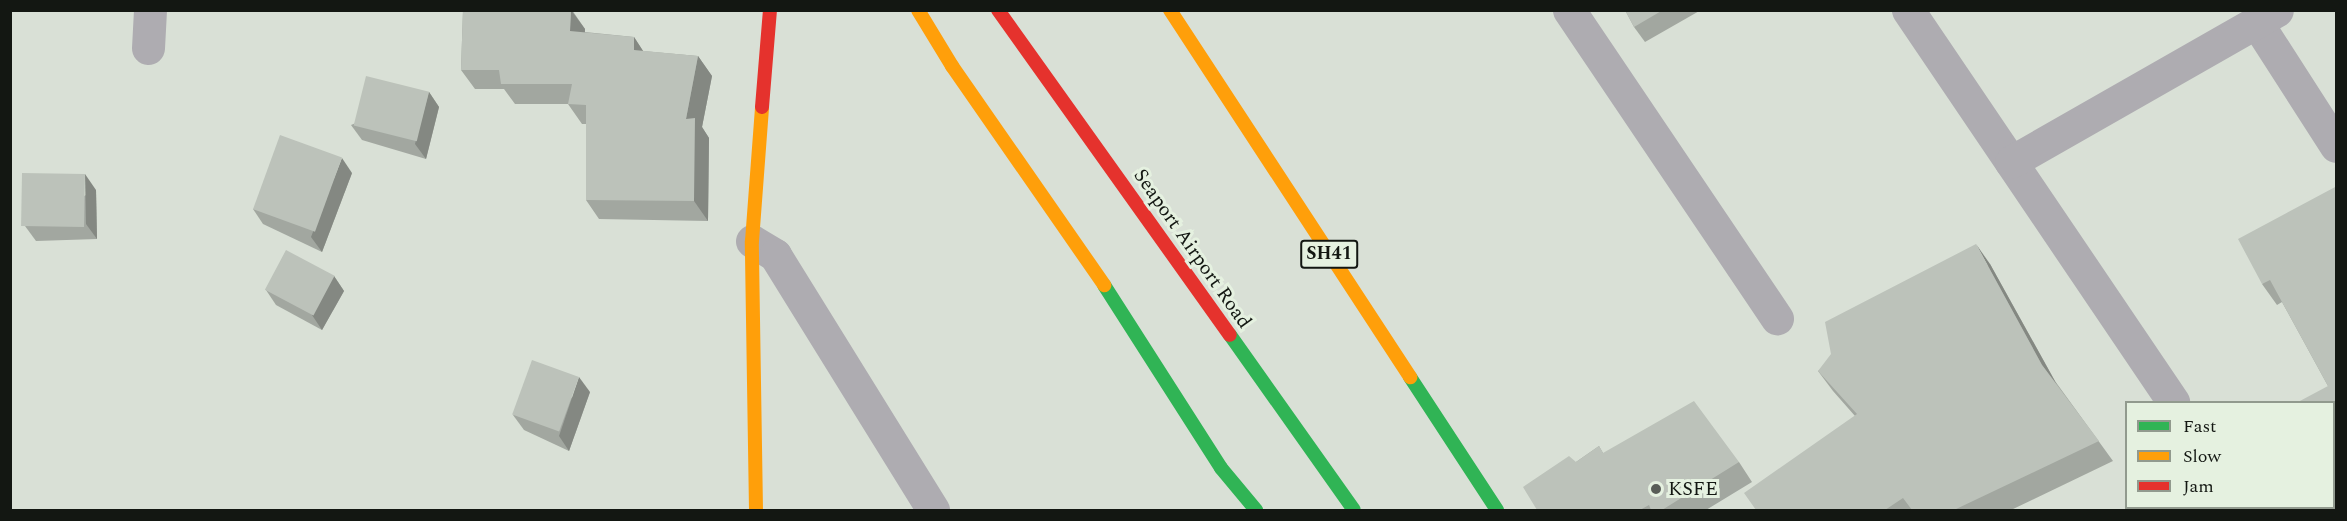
<!DOCTYPE html>
<style>
body{margin:0}
#map{position:relative;width:2347px;height:521px;overflow:hidden;background:#d9e0d6;font-family:Spectral,serif}
div>[style]{position:absolute}
.street>*{height:33px;margin:-16.5px;padding:0 16.5px;transform-origin:16.5px;border-radius:16.5px;background:#aeacb1}
.fast>*{height:14px;margin:-7px;padding:0 7px;transform-origin:7px;border-radius:7px;background:#30b455}
.slow>*{height:14px;margin:-7px;padding:0 7px;transform-origin:7px;border-radius:7px;background:#ff9f0a}
.jam>*{height:14px;margin:-7px;padding:0 7px;transform-origin:7px;border-radius:7px;background:#e5322d}
.wall>*{inset:0;background:#a2a7a0}
.shaded-wall>*{inset:0;background:#848882}
.building>*{inset:0;background:#bcc2ba;transform-origin:0 0}
.dots>*{width:16px;height:16px;translate:-50% -50%;box-sizing:border-box;border:3px solid #e5f1e0;border-radius:50%}
span{translate:-50% -50%;white-space:nowrap;text-align:center;line-height:1.15;-webkit-text-stroke:6px #e5f1e0;paint-order:stroke}
.shield-label span{padding:2px 4px;background:#e5f1e0;border:2px solid;border-radius:4px;-webkit-text-stroke-width:0}
.shield-label{font-size:18px;color:#131712;font-weight:700}
.street-label{font-size:20px;color:#131712}
.poi-label{font-size:20px;color:#131712}
.left{translate:0 -50%;text-align:left}
.frame{position:absolute;inset:0;border:12px solid #131712;pointer-events:none}
.legend{position:absolute;left:2125px;top:401px;width:210px;height:108px;box-sizing:border-box;background:#e5f1e0;border:2px solid #919a8e;margin:0;padding:8px 10px;list-style:none;font-size:18px;color:#131712}
.legend li{display:flex;align-items:center;gap:12px;height:30px}
.legend b{width:30px;border:2px solid #919a8e}
</style>
<div id="map">
<div class="street">
<div style="left:1569px;top:10px;width:372px;rotate:56deg"></div>
<div style="left:1908px;top:10px;width:473px;rotate:55.9deg"></div>
<div style="left:2257px;top:23px;width:146px;rotate:57.3deg"></div>
<div style="left:148px;top:48px;width:38px;rotate:-87deg"></div>
<div style="left:2011px;top:162px;width:306px;rotate:-29.7deg"></div>
<div style="left:752px;top:241px;width:27px;rotate:31deg"></div>
<div style="left:775px;top:255px;width:300px;rotate:58.2deg"></div>
<div style="left:2244px;top:508px;width:3px;rotate:45deg"></div>
</div>
<div class="fast">
<div style="left:1104px;top:285px;width:217px;rotate:57.4deg"></div>
<div style="left:1221px;top:468px;width:55px;rotate:50.2deg"></div>
<div style="left:1230px;top:335px;width:214px;rotate:54.7deg"></div>
<div style="left:1410px;top:377px;width:159px;rotate:56.8deg"></div>
</div>
<div class="slow">
<div style="left:918px;top:10px;width:66px;rotate:58.7deg"></div>
<div style="left:952px;top:66px;width:267px;rotate:55.2deg"></div>
<div style="left:1170px;top:10px;width:439px;rotate:56.8deg"></div>
<div style="left:756px;top:510px;width:269px;rotate:-90.9deg"></div>
<div style="left:752px;top:241px;width:134px;rotate:-85.7deg"></div>
</div>
<div class="jam">
<div style="left:998px;top:10px;width:399px;rotate:54.5deg"></div>
<div style="left:762px;top:107px;width:97px;rotate:-85.3deg"></div>
</div>
<div class="wall">
<div style="clip-path:polygon(463px 10px,572px 10px,585px 29px,585px 32px,634px 37px,643px 51px,698px 56px,712px 76px,702px 127px,709px 138px,708px 221px,599px 219px,586px 200px,586px 124px,582px 124px,568px 104px,515px 104px,504px 89px,475px 89px,461px 70px)"></div>
<div style="clip-path:polygon(1625px 10px,1701px 10px,1645px 42px,1634px 27px)"></div>
<div style="clip-path:polygon(429px 92px,439px 107px,426px 159px,362px 140px,351px 125px)"></div>
<div style="clip-path:polygon(352px 173px,322px 252px,263px 224px,253px 209px)"></div>
<div style="clip-path:polygon(2337px 186px,2328px 386px,2282px 302px,2277px 305px,2262px 284px)"></div>
<div style="clip-path:polygon(96px 190px,97px 239px,36px 241px,25px 226px)"></div>
<div style="clip-path:polygon(1990px 264px,2055px 381px,2113px 461px,2011px 510px,1756px 510px,1855px 416px,1833px 391px,1818px 371px)"></div>
<div style="clip-path:polygon(334px 276px,344px 291px,322px 330px,276px 305px,266px 290px)"></div>
<div style="clip-path:polygon(590px 392px,569px 451px,524px 430px,513px 415px)"></div>
<div style="clip-path:polygon(1599px 446px,1603px 453px,1739px 462px,1752px 482px,1706px 510px,1537px 510px,1576px 462px)"></div>
</div>
<div class="shaded-wall">
<div style="clip-path:polygon(571px 10px,585px 29px,584px 50px,570px 31px)"></div>
<div style="clip-path:polygon(634px 37px,647px 57px,634px 50px)"></div>
<div style="clip-path:polygon(698px 56px,712px 76px,702px 127px,709px 138px,708px 221px,694px 201px,686px 119px)"></div>
<div style="clip-path:polygon(429px 92px,439px 107px,426px 159px,415px 144px)"></div>
<div style="clip-path:polygon(342px 158px,352px 173px,322px 252px,311px 237px)"></div>
<div style="clip-path:polygon(85px 174px,96px 190px,97px 239px,86px 224px)"></div>
<div style="clip-path:polygon(1976px 244px,1990px 264px,2057px 385px,2042px 365px)"></div>
<div style="clip-path:polygon(334px 276px,344px 291px,322px 330px,312px 315px)"></div>
<div style="clip-path:polygon(579px 377px,590px 392px,569px 451px,559px 436px)"></div>
</div>
<div class="building">
<div style="clip-path:polygon(463px 10px,571px 10px,570px 31px,634px 37px,634px 50px,698px 56px,686px 119px,695px 118px,694px 201px,586px 200px,586px 105px,568px 104px,572px 84px,501px 84px,499px 70px,461px 70px)"></div>
<div style="clip-path:polygon(1625px 10px,1663px 10px,1634px 27px)"></div>
<div style="left:366px;top:76px;width:65px;height:51px;rotate:14deg"></div>
<div style="left:280px;top:135px;width:66px;height:79px;rotate:20deg"></div>
<div style="left:22px;top:173px;width:63px;height:53px;rotate:1deg"></div>
<div style="clip-path:polygon(2337px 186px,2337px 507px,2334px 502px,2334px 402px,2298px 402px,2328px 386px,2270px 280px,2262px 284px,2238px 239px)"></div>
<div style="clip-path:polygon(1976px 244px,2042px 365px,2099px 441px,1954px 510px,1912px 510px,1903px 498px,1885px 510px,1756px 510px,1744px 493px,1857px 414px,1818px 371px,1831px 354px,1825px 322px)"></div>
<div style="left:286px;top:250px;width:55px;height:45px;rotate:28deg"></div>
<div style="left:532px;top:360px;width:50px;height:58px;rotate:20deg"></div>
<div style="clip-path:polygon(1694px 401px,1739px 462px,1662px 510px,1651px 510px,1649px 505px,1640px 510px,1537px 510px,1523px 487px,1569px 456px,1576px 462px,1599px 446px,1603px 453px)"></div>
</div>
<div class="dots">
<div style="left:1656px;top:489px;background:#585d57"></div>
</div>
<div class="shield-label">
<span style="left:1329px;top:254px">SH41</span>
</div>
<div class="street-label">
<span style="left:1192px;top:249px;rotate:55deg">Seaport Airport Road</span>
</div>
<div class="poi-label">
<span class="left" style="left:1668px;top:489px">KSFE</span>
</div>
<div class="frame"></div>
<ul class="legend">
<li><b style="height:8px;background:#30b455"></b>Fast</li>
<li><b style="height:8px;background:#ff9f0a"></b>Slow</li>
<li><b style="height:8px;background:#e5322d"></b>Jam</li>
</ul>
</div>
